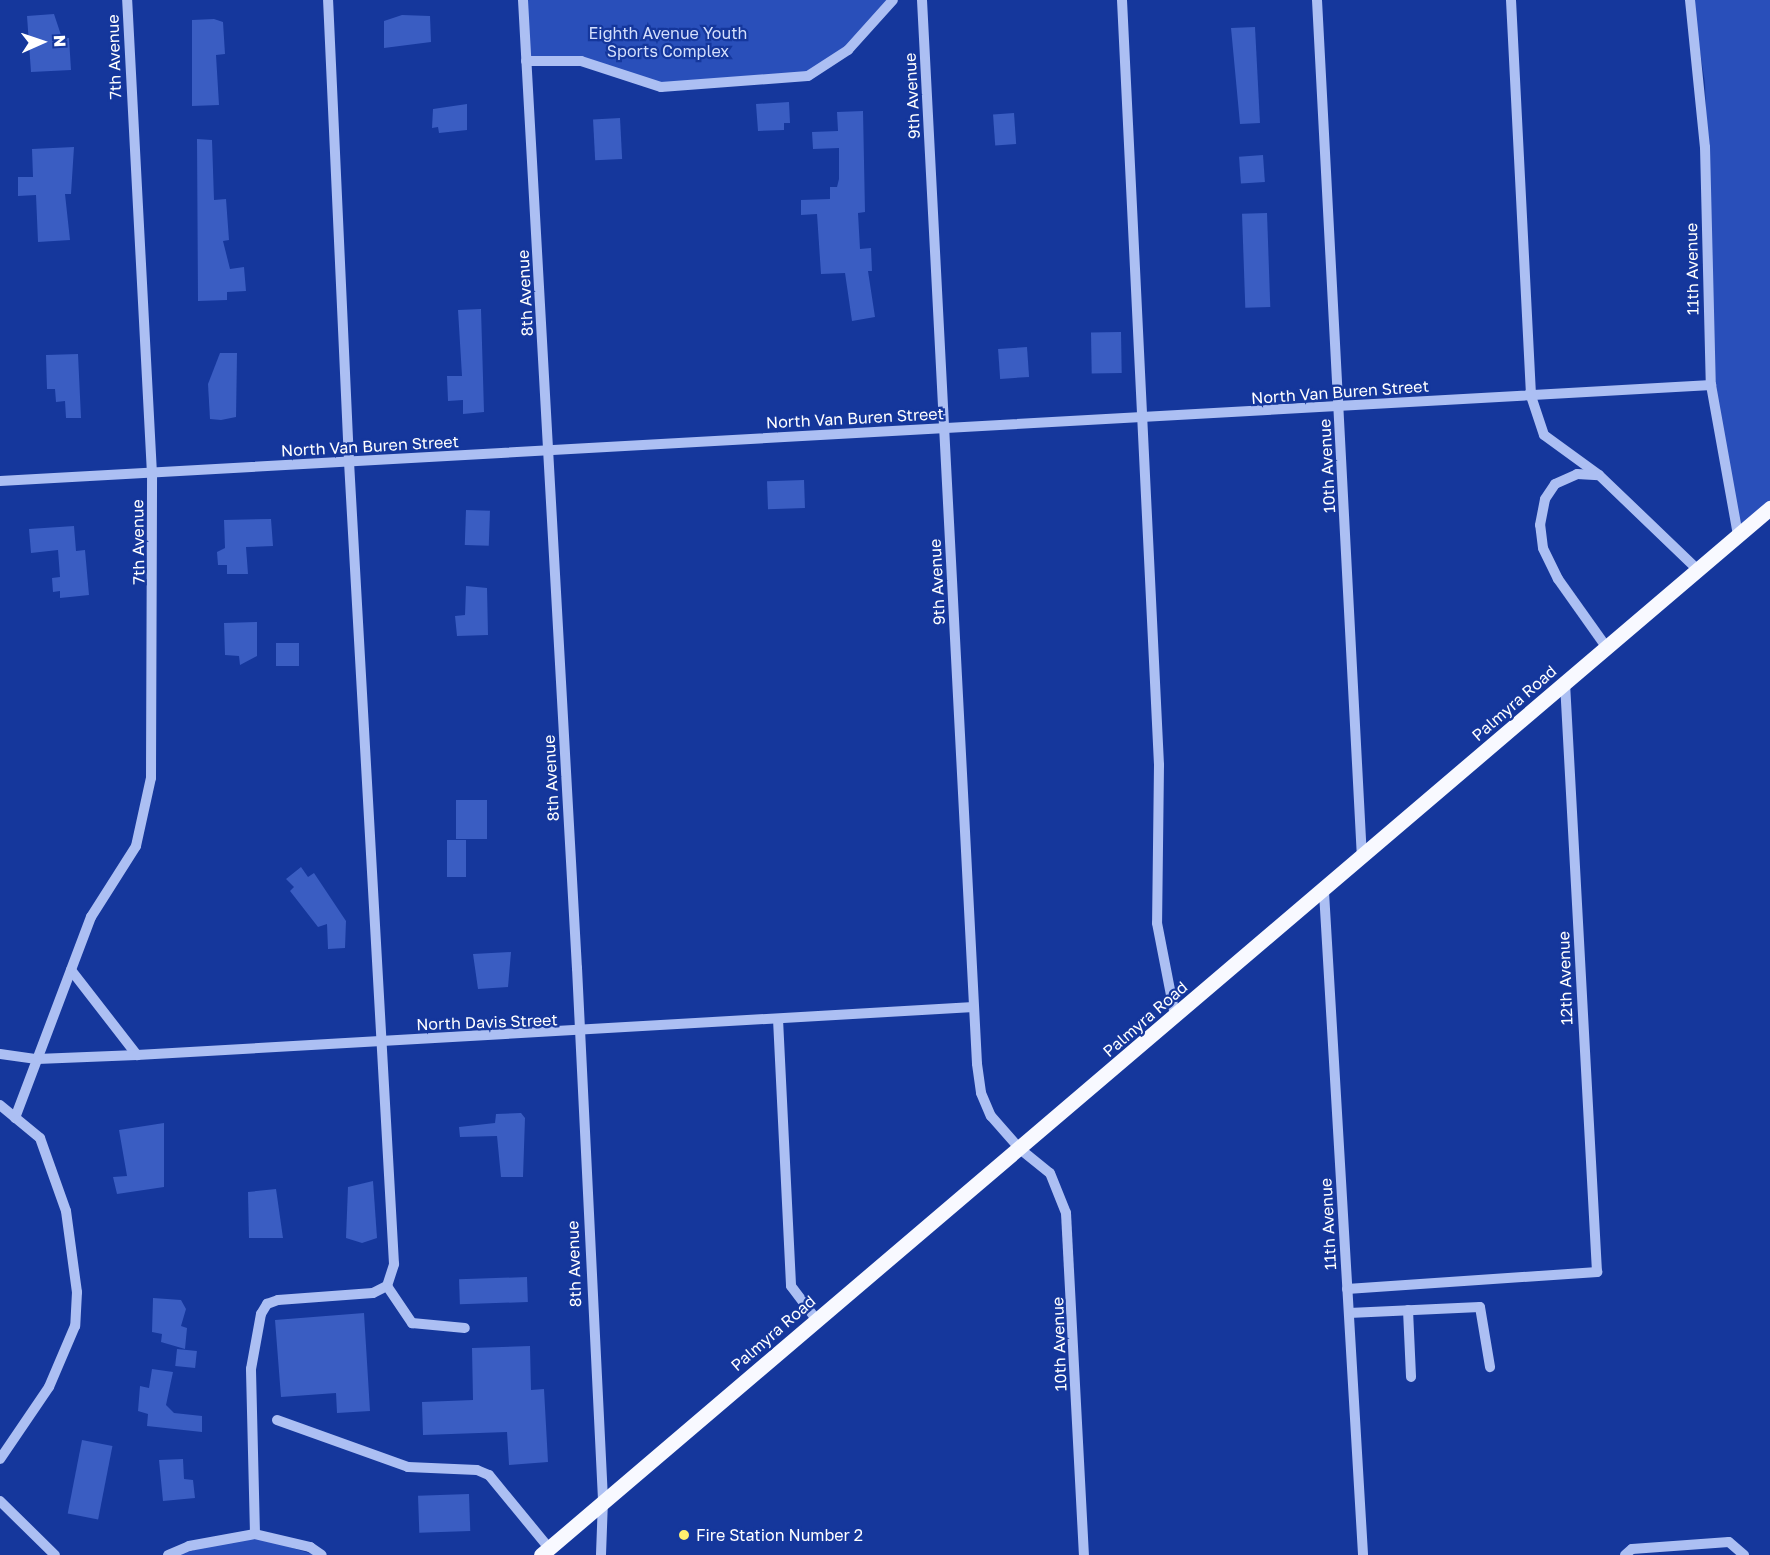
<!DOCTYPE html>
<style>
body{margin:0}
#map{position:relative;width:1770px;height:1555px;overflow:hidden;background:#15379c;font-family:"Golos Text",sans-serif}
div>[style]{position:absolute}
.green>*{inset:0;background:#294fba}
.building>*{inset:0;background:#3a5dc2;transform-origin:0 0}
.minor>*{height:10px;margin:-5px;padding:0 5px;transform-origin:5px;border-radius:5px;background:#acbff3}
.major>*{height:15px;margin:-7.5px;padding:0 7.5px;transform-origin:7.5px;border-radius:7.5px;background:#f8f9ff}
.dots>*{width:16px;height:16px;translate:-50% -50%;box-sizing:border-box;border:3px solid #15379c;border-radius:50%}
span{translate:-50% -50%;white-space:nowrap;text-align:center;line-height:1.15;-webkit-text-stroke:4.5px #15379c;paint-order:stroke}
.park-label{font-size:16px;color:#d4dffd}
.street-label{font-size:16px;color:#fff}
.poi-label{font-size:16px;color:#fff}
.left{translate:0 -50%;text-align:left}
.north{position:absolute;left:12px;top:12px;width:60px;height:60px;-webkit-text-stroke:4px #15379c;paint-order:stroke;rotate:87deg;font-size:16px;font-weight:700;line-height:24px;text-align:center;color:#fff}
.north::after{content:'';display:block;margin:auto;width:21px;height:27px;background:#fff;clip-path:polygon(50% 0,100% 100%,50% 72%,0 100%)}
</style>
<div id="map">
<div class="green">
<div style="clip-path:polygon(525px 0,891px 0,847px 49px,808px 74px,662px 85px,589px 61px,528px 59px)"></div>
<div style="clip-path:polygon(1692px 0,1770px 0,1770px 508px,1741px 533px,1716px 407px,1705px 83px)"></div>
<div style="clip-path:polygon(264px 1539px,315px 1555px,174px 1555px,234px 1540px)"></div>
</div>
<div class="building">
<div style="clip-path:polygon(54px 14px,62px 38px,69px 38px,71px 70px,31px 72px,27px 16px)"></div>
<div style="clip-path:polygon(402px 15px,430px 16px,431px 42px,384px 48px,384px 21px)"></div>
<div style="clip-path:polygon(214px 19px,223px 22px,225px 54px,216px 55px,219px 105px,192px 106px,192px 20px)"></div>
<div style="clip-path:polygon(1255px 27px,1260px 123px,1240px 124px,1231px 28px)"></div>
<div style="clip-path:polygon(789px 102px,790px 123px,784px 123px,784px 130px,758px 131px,756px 104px)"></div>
<div style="clip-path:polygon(467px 104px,467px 130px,439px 133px,438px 127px,432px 128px,433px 109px)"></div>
<div style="clip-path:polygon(863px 111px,865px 212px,858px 213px,860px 249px,871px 248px,872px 271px,868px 271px,875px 317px,852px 321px,845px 273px,821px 274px,817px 214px,801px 215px,801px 200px,830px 199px,830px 187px,837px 187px,839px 179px,839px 148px,813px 149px,812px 132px,838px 131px,837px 112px)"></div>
<div style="left:1014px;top:113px;width:31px;height:21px;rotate:86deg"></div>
<div style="left:620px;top:118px;width:41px;height:27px;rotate:87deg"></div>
<div style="clip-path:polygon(197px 139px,212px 140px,214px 200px,226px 199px,229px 240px,223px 241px,230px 269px,244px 267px,246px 291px,227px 292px,227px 300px,198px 301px)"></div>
<div style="clip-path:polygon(74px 147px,71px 194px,65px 194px,70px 240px,38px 242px,36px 195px,18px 196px,18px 177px,33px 177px,32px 149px)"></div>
<div style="left:1263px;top:155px;width:27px;height:24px;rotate:86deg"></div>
<div style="left:1267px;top:213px;width:94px;height:25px;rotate:88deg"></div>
<div style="clip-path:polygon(481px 309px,484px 412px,463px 414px,463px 400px,448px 401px,447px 376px,462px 376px,458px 310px)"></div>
<div style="left:1121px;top:332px;width:41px;height:30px;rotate:89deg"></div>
<div style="left:1027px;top:347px;width:30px;height:29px;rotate:86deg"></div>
<div style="clip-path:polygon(220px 353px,237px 353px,236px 417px,221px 420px,210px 419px,208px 384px)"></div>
<div style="clip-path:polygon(78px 354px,81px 418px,66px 418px,65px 401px,56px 402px,55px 389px,47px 389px,46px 355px)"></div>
<div style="left:804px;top:480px;width:28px;height:37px;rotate:88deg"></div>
<div style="left:466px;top:510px;width:24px;height:35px;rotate:2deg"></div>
<div style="clip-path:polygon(271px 519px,273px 546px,246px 547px,248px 574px,227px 574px,227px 565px,218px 565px,217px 552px,225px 548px,224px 520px)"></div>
<div style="clip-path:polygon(74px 526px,76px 551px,85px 550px,89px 595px,60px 598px,60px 591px,53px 592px,52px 578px,60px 577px,58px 550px,31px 553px,29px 529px)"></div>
<div style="clip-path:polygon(466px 586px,487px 588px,488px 635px,457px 636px,455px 616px,465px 615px)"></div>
<div style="clip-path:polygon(257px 622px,257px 656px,240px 665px,239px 656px,225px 655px,224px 623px)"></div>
<div style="left:299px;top:643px;width:23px;height:23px;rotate:90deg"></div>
<div style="left:456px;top:800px;width:31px;height:39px"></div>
<div style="left:447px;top:840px;width:19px;height:37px"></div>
<div style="clip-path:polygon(301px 867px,308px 877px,314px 873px,346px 921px,345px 948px,328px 949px,327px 924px,318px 927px,290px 891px,294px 887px,286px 879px)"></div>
<div style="clip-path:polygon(511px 952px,508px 987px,478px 989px,473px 954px)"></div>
<div style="clip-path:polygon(521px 1113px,525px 1118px,523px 1177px,501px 1177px,497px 1136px,460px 1137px,459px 1127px,495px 1123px,496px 1114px)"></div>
<div style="clip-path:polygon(164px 1123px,164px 1187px,117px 1194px,113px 1177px,127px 1176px,119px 1130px)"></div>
<div style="clip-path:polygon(373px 1181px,377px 1238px,362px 1243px,346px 1238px,348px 1187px)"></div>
<div style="clip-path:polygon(276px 1189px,283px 1238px,249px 1238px,248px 1192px)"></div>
<div style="left:527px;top:1277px;width:25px;height:68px;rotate:88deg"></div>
<div style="clip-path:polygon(153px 1298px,181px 1300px,186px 1309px,181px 1326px,187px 1328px,185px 1349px,161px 1342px,162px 1334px,152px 1332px)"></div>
<div style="clip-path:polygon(364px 1313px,370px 1411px,337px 1413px,336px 1393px,281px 1397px,275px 1320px)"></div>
<div style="clip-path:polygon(530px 1346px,531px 1390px,544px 1389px,548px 1462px,509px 1465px,507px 1432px,423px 1435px,422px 1402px,473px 1400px,472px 1348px)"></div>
<div style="left:177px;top:1349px;width:20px;height:17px;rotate:6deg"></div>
<div style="clip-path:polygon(152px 1369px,173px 1372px,166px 1405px,174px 1413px,202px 1416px,202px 1432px,147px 1426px,148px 1414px,138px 1411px,140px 1386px,149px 1388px)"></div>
<div style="left:82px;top:1440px;width:31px;height:75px;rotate:11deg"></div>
<div style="clip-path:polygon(183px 1459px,184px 1479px,193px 1480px,195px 1498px,163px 1501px,159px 1460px)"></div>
<div style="left:469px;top:1494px;width:37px;height:51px;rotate:88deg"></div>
</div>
<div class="minor">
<div style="left:523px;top:0;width:970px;rotate:86.81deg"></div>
<div style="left:577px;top:968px;width:533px;rotate:87.2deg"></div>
<div style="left:603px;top:1500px;width:55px;rotate:92.1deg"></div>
<div style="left:922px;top:0;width:1065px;rotate:87.04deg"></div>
<div style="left:977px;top:1064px;width:29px;rotate:82deg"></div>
<div style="left:981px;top:1093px;width:25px;rotate:67deg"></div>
<div style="left:991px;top:1116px;width:44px;rotate:48.7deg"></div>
<div style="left:1020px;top:1149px;width:38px;rotate:39deg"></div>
<div style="left:1050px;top:1173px;width:43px;rotate:68.2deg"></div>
<div style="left:1066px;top:1213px;width:342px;rotate:87deg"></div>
<div style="left:1122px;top:0;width:766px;rotate:87.23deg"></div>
<div style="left:1159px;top:765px;width:158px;rotate:90.7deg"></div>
<div style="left:1157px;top:923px;width:95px;rotate:79deg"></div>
<div style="left:1317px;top:0;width:859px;rotate:87deg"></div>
<div style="left:1511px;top:0;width:397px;rotate:87.1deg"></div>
<div style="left:1531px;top:396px;width:41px;rotate:71.6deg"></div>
<div style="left:1544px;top:435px;width:68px;rotate:36deg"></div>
<div style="left:1690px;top:0;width:148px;rotate:84.2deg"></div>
<div style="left:1705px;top:147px;width:238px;rotate:88.6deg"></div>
<div style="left:1711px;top:385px;width:152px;rotate:79.8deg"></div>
<div style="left:526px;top:61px;width:55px"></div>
<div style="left:581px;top:61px;width:84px;rotate:18deg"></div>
<div style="left:661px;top:87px;width:147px;rotate:-4.3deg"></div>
<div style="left:808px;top:76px;width:48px;rotate:-33deg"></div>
<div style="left:848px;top:50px;width:67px;rotate:-48deg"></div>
<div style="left:0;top:481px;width:1714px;rotate:-3.21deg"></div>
<div style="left:1607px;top:648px;width:85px;rotate:-125.4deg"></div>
<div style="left:1558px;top:579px;width:34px;rotate:-116deg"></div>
<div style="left:1543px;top:548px;width:23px;rotate:-97deg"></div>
<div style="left:1540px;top:525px;width:26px;rotate:-79deg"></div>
<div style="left:1545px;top:499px;width:18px;rotate:-56deg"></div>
<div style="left:1555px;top:484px;width:24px;rotate:-24deg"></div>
<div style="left:1577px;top:474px;width:22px;rotate:3deg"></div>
<div style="left:1599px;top:475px;width:137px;rotate:43.8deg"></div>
<div style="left:1324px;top:892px;width:664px;rotate:86.63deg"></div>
<div style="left:71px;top:970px;width:108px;rotate:52.2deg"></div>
<div style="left:778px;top:1019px;width:267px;rotate:87.2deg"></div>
<div style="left:791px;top:1286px;width:41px;rotate:52.9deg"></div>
<div style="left:0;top:1054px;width:37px;rotate:8deg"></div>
<div style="left:37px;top:1059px;width:100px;rotate:-2.3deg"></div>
<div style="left:137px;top:1055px;width:838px;rotate:-3.28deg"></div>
<div style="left:0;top:1105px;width:52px;rotate:39.5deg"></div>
<div style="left:40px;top:1138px;width:77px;rotate:70.4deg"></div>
<div style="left:66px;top:1211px;width:82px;rotate:82.3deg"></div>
<div style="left:77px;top:1292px;width:34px;rotate:93deg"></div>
<div style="left:75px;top:1326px;width:66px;rotate:113.1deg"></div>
<div style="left:49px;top:1387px;width:87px;rotate:124.2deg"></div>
<div style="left:15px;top:1118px;width:215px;rotate:-69.3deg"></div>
<div style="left:91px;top:917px;width:84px;rotate:-57.6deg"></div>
<div style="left:136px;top:846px;width:70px;rotate:-77.6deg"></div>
<div style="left:151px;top:778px;width:304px;rotate:-89.8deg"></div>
<div style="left:152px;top:474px;width:475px;rotate:-93deg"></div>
<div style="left:387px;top:1286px;width:45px;rotate:56deg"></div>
<div style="left:412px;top:1323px;width:53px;rotate:5.4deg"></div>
<div style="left:1347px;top:1289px;width:251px;rotate:-3.9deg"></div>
<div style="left:1597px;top:1272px;width:590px;rotate:-93.11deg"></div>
<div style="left:1408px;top:1310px;width:67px;rotate:87.4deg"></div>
<div style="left:1349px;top:1313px;width:131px;rotate:-2.6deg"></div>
<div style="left:1480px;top:1307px;width:61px;rotate:80.5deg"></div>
<div style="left:277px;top:1420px;width:139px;rotate:19.7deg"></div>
<div style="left:408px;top:1467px;width:69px;rotate:2.5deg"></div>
<div style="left:477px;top:1470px;width:13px;rotate:23deg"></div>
<div style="left:489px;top:1475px;width:94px;rotate:50.6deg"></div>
<div style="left:0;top:1501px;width:77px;rotate:44.5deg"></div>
<div style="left:255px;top:1534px;width:165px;rotate:-91.4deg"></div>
<div style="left:251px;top:1369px;width:56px;rotate:-79.7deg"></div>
<div style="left:261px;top:1314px;width:12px;rotate:-59deg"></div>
<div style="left:267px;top:1304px;width:12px;rotate:-20deg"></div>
<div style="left:278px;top:1300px;width:95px;rotate:-4.2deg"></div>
<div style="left:373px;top:1293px;width:16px;rotate:-27deg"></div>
<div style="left:387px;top:1286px;width:23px;rotate:-72deg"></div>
<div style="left:394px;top:1264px;width:804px;rotate:-93.21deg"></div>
<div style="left:349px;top:461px;width:461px;rotate:-92.6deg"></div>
<div style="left:168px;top:1555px;width:23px;rotate:-23deg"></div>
<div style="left:189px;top:1546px;width:67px;rotate:-10.3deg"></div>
<div style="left:255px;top:1534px;width:57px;rotate:13.3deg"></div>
<div style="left:310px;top:1547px;width:14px;rotate:34deg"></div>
<div style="left:1625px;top:1555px;width:9px;rotate:-41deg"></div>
<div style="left:1632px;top:1549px;width:97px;rotate:-4.1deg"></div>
<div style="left:1729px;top:1542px;width:20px;rotate:41deg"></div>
</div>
<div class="major">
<div style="left:541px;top:1555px;width:1615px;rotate:-40.43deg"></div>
</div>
<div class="dots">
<div style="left:684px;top:1535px;background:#fff06e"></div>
</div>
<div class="park-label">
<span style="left:668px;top:42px">Eighth Avenue Youth<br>Sports Complex</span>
</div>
<div class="street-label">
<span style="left:114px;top:57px;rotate:-92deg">7th Avenue</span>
<span style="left:912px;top:96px;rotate:-93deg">9th Avenue</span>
<span style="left:1692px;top:269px;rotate:-91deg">11th Avenue</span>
<span style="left:525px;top:293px;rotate:-93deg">8th Avenue</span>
<span style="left:1340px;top:392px;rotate:-4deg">North Van Buren Street</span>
<span style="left:855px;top:418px;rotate:-3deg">North Van Buren Street</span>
<span style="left:370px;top:446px;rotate:-3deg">North Van Buren Street</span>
<span style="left:1327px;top:466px;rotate:-93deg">10th Avenue</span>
<span style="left:138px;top:542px;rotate:-91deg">7th Avenue</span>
<span style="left:937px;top:582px;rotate:-93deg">9th Avenue</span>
<span style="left:1514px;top:703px;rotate:-41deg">Palmyra Road</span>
<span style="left:551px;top:778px;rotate:-93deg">8th Avenue</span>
<span style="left:1565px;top:978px;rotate:-92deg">12th Avenue</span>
<span style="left:1145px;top:1019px;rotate:-41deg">Palmyra Road</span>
<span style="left:487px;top:1022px;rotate:-2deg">North Davis Street</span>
<span style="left:1328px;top:1224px;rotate:-93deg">11th Avenue</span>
<span style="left:574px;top:1264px;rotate:-92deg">8th Avenue</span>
<span style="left:773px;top:1333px;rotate:-41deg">Palmyra Road</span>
<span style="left:1059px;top:1344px;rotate:-92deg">10th Avenue</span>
</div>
<div class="poi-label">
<span class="left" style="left:696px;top:1535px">Fire Station Number 2</span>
</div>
<div class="north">N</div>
</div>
